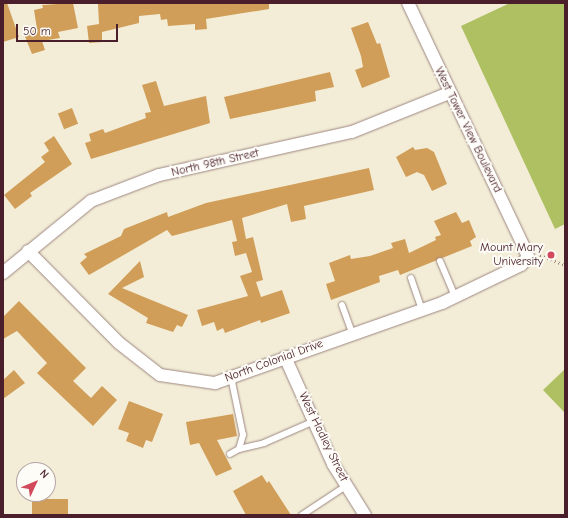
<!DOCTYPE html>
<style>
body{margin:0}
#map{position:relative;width:568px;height:518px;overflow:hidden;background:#f3edd7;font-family:"Comic Neue",sans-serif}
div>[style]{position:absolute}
.green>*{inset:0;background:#afc063}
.building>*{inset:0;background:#d09e58;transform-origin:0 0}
.path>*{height:2.5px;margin-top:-1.25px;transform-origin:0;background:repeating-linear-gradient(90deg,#9e8681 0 1px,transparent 0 4px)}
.roads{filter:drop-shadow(0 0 1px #9e8681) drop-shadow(0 0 1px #9e8681)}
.lane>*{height:6px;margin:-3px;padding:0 3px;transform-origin:3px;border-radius:3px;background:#fff}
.street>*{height:12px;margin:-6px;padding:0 6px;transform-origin:6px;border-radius:6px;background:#fff}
.dots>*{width:11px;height:11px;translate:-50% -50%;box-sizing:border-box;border:2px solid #fdfcf7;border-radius:50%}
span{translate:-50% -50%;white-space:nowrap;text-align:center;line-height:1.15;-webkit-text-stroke:4px #fdfcf7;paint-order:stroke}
.street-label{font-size:12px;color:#4a1f2b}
.poi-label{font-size:12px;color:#4a1f2b}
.right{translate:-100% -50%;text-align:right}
.frame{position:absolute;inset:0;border:4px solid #4a1f2b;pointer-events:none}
.north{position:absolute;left:16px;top:462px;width:40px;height:40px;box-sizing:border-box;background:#fdfcf7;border:1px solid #b5a4a5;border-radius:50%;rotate:46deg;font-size:11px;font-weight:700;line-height:16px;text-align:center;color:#4a1f2b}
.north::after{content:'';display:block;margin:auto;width:14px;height:18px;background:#d1495b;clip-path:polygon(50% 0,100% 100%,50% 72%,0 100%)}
.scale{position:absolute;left:16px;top:24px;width:102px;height:18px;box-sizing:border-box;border:2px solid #4a1f2b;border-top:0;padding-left:5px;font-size:12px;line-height:14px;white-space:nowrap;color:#4a1f2b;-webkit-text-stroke:3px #fdfcf7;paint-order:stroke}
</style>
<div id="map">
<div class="green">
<div style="clip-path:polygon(510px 3px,565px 3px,565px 224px,555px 229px,461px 26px)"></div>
<div style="clip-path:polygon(565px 369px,565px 413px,543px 390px)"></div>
</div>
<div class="building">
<div style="clip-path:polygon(3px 3px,7px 3px,19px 37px,3px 42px)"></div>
<div style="clip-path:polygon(73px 3px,78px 28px,58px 32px,60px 38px,42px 41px,45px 50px,32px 54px,24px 34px,37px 29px,34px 10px,43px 8px,42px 5px)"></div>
<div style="clip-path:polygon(269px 3px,269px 9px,206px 19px,207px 29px,195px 30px,195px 24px,168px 26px,167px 19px,161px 20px,160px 14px,139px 16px,139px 23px,102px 32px,102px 42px,89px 43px,87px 26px,99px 24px,98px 4px)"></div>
<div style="clip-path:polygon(368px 22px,377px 44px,380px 43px,390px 77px,362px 88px,355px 70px,363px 67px,361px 56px,351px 28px)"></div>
<div style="clip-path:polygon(330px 72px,334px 87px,315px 91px,316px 101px,230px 119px,224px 97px)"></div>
<div style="clip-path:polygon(156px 81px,164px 106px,206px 96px,210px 123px,91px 159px,85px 143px,91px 141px,89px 134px,103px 129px,105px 133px,146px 118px,145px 113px,151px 112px,142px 85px)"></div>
<div style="left:72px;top:108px;width:17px;height:15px;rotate:69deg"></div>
<div style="clip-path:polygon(54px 136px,72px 164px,30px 193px,32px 196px,15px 209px,4px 195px,45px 162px,41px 157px,49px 151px,44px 143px)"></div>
<div style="clip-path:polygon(413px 147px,415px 150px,427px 148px,434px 152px,447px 184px,432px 191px,424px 175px,417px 172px,406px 177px,396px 157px)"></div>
<div style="clip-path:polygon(369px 168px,374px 190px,304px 206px,306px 219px,291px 222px,287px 204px,242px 218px,246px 239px,253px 237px,263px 280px,256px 282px,261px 297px,282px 290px,290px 313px,261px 323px,260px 320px,225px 333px,223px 328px,217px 331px,214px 322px,202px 326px,197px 310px,248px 296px,240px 276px,252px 272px,246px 253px,235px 256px,232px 242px,237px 241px,232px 220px,172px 236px,167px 230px,89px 275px,80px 263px,87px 257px,84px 254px,121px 236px,124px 229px,167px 212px,168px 217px,206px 203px)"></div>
<div style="clip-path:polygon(456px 212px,462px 223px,469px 220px,476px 237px,470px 241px,472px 246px,400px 275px,398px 270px,379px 276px,380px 282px,331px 300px,326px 284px,335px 281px,329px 263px,350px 255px,351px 259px,370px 256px,393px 248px,391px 243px,405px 239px,409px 253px,436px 240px,435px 237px,441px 235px,434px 221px)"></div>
<div style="clip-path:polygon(140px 261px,144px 277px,122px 288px,188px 315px,182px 327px,177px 325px,173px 332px,146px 323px,148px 318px,108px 294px)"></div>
<div style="clip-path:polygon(19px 301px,86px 368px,73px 381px,91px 398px,102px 386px,117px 400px,93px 426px,37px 373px,47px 363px,17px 331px,3px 339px,3px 317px)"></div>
<div style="clip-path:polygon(14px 370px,25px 383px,3px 399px,3px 380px)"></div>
<div style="clip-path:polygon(129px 401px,163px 414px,152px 442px,146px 440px,143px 448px,126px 441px,129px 433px,118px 429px)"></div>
<div style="clip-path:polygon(233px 414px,237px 436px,217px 440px,232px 469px,216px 476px,199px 443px,190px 445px,186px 422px)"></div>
<div style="clip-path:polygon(262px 475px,267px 483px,269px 481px,291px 515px,246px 515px,233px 491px)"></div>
<div style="left:32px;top:499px;width:36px;height:16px"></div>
</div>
<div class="path">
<div style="left:540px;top:255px;width:27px;rotate:22deg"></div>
</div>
<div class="roads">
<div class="lane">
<div style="left:440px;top:261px;width:38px;rotate:67deg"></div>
<div style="left:411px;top:278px;width:34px;rotate:71deg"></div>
<div style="left:342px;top:305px;width:30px;rotate:70deg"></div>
<div style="left:239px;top:449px;width:26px;rotate:-13deg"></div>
<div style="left:264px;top:443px;width:55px;rotate:-23.7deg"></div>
<div style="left:230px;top:454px;width:10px;rotate:-29deg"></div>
<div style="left:239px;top:449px;width:15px;rotate:-74deg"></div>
<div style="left:243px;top:435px;width:59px;rotate:-101.7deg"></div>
<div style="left:302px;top:515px;width:53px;rotate:-33.4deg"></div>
</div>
<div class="street">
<div style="left:28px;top:251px;width:129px;rotate:45.3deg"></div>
<div style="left:119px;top:343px;width:52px;rotate:38deg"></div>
<div style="left:160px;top:375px;width:56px;rotate:8.3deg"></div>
<div style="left:215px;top:383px;width:241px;rotate:-19.4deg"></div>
<div style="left:442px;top:303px;width:88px;rotate:-25.7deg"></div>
<div style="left:521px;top:265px;width:11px;rotate:-49deg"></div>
<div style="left:528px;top:257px;width:13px;rotate:-113deg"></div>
<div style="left:523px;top:245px;width:268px;rotate:-115.4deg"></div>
<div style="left:3px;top:273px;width:114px;rotate:-39.3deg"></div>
<div style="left:91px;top:201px;width:73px;rotate:-20.9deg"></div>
<div style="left:159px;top:175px;width:198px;rotate:-12.6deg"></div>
<div style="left:352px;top:132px;width:105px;rotate:-21.9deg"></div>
<div style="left:285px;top:357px;width:117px;rotate:65.8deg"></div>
<div style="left:333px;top:464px;width:60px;rotate:57.9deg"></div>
</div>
</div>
<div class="dots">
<div style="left:551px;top:255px;background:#d1495b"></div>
</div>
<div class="street-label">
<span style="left:468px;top:130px;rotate:64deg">West Tower View Boulevard</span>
<span style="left:215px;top:163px;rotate:-13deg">North 98th Street</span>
<span style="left:274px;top:361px;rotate:-20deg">North Colonial Drive</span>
<span style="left:323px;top:437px;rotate:64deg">West Hadley Street</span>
</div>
<div class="poi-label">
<span class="right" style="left:543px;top:255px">Mount Mary<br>University</span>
</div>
<div class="frame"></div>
<div class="north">N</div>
<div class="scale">50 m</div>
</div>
